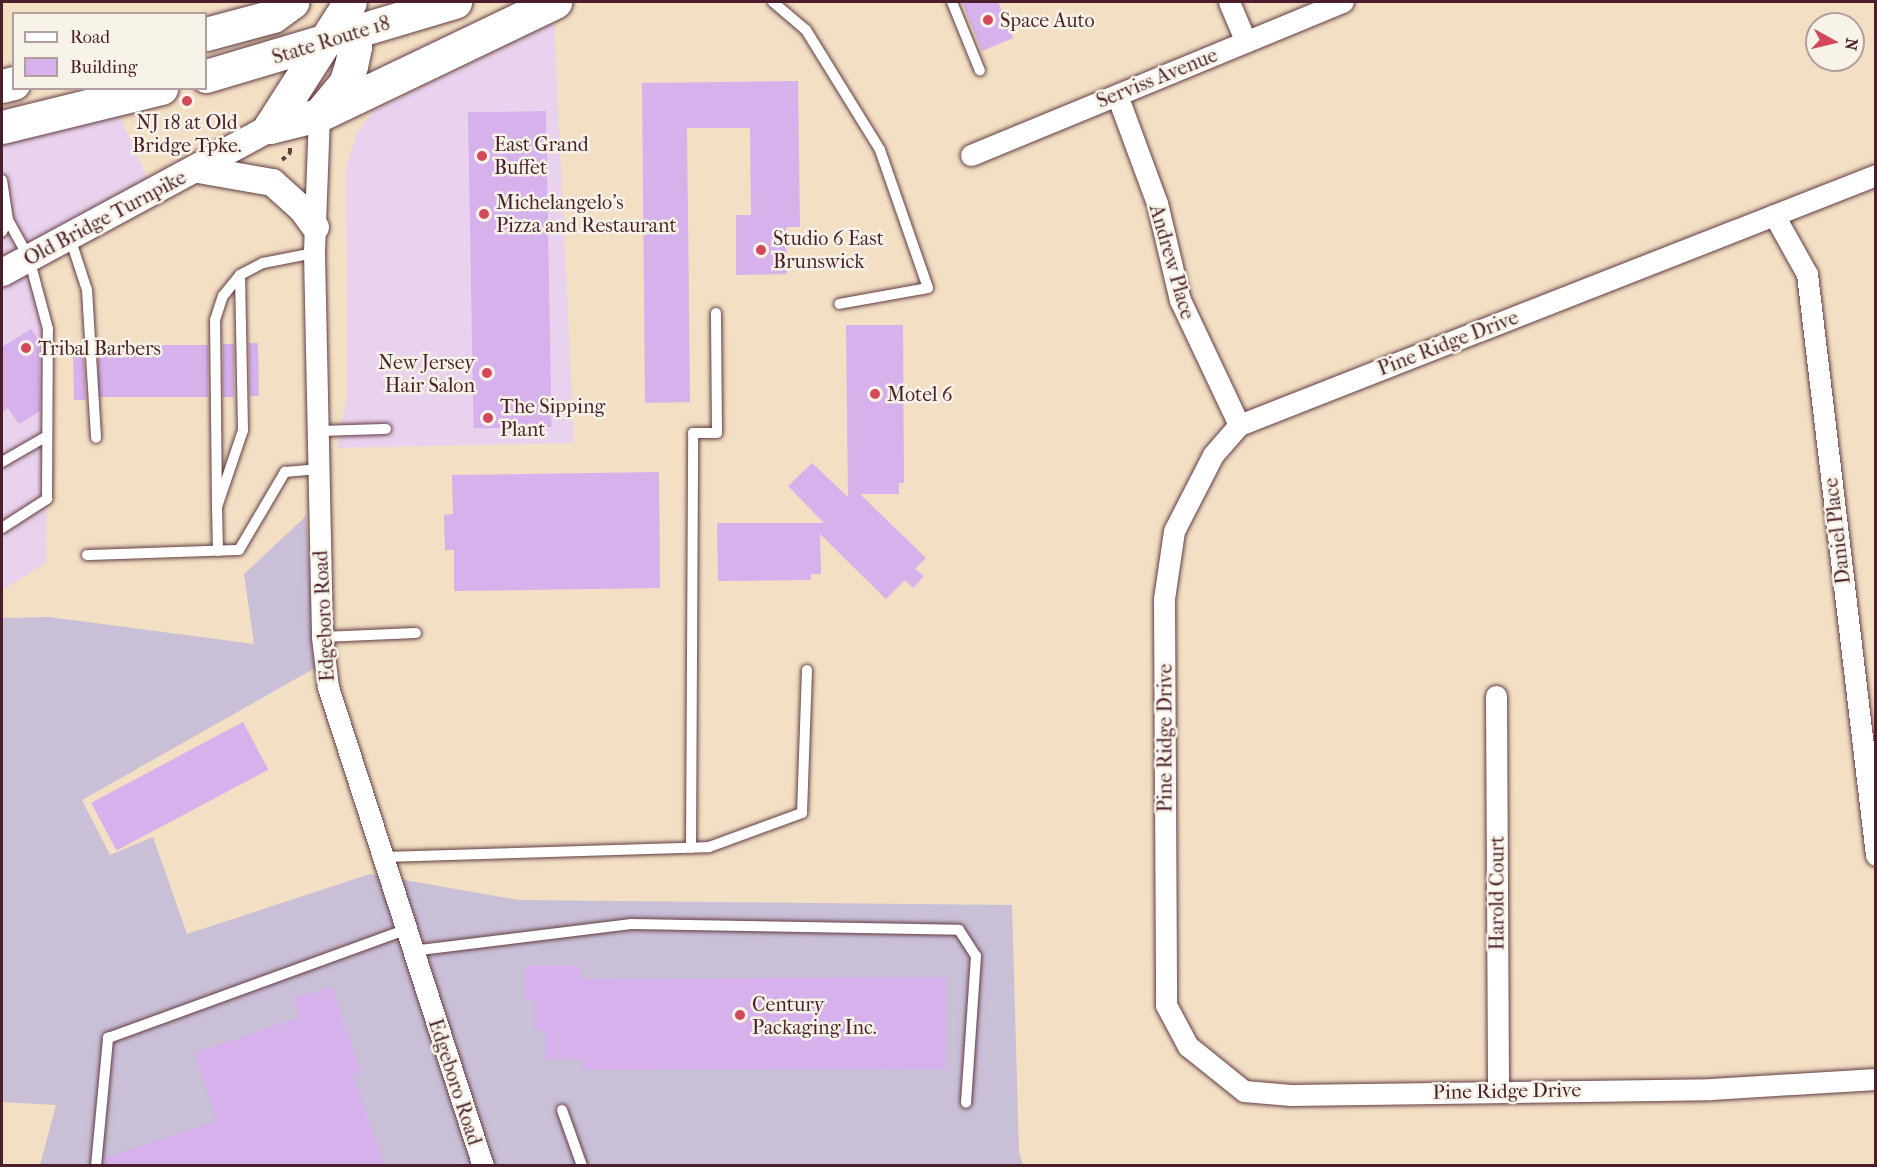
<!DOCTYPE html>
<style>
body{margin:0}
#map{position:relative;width:1877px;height:1167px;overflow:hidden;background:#f2dfc4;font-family:"IM FELL French Canon",serif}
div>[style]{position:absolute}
.built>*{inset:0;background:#e9d2ed}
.industrial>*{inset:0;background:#c9bfd7}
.building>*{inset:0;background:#d6b1eb;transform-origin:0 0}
.path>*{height:4px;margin-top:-2px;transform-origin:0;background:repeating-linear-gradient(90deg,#633c42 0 4.5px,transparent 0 9px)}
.roads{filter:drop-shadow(0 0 2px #633c42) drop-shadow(0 0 2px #633c42)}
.service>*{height:10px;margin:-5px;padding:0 5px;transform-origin:5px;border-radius:5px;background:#fff}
.minor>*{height:21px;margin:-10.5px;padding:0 10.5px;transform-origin:10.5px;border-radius:10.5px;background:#fff}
.tertiary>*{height:27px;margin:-13.5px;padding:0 13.5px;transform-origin:13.5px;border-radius:13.5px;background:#fff}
.trunk>*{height:33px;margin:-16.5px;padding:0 16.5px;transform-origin:16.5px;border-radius:16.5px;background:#fff}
.dots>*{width:16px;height:16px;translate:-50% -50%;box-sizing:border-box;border:3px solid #f7f3e8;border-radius:50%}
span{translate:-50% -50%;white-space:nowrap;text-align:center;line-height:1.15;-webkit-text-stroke:5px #f7f3e8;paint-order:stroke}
.poi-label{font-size:20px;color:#4a1f2b}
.left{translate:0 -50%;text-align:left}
.right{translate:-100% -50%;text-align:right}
.street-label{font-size:20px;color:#4a1f2b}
.frame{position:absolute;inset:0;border:3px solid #4a1f2b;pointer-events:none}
.legend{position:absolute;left:12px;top:12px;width:195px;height:78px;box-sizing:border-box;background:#f7f3e8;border:2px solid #b29e9c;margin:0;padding:8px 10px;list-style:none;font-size:18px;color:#4a1f2b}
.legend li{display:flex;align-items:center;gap:12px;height:30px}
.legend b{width:30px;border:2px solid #b29e9c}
.north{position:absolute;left:1805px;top:12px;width:60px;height:60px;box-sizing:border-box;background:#f7f3e8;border:2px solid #b29e9c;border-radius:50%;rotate:98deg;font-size:16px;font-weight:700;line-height:24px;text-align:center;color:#4a1f2b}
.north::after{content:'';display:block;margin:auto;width:21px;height:27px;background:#d1495b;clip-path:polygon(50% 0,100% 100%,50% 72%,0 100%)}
</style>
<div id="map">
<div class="built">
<div style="clip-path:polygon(554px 21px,574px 443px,337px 448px,347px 396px,346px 167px,357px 133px,374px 111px)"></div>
<div style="clip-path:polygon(113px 102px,154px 193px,29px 258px,48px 329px,46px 563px,2px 590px,2px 127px)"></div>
</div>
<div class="industrial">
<div style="clip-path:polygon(306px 516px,315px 668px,82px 800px,110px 855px,153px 837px,187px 934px,370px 874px,519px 900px,1012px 905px,1019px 1152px,1023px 1165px,40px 1165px,56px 1105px,2px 1102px,2px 618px,49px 617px,254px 644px,244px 574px)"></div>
</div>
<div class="building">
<div style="clip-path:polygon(962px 2px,998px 2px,1013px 38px,982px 51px)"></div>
<div style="clip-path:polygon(798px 81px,800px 227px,786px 227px,787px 274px,736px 275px,736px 215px,751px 215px,750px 128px,687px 128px,690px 402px,645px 403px,642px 83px)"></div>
<div style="left:546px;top:111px;width:316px;height:78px;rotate:89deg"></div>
<div style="clip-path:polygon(846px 325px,903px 325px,904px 483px,899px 483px,899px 494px,860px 494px,926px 558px,915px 569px,924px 576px,913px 588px,905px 580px,886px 599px,820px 534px,821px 574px,811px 574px,811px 580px,718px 581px,717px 523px,824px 523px,788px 486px,812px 463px,848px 497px)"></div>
<div style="clip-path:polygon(31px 329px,39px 340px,40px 411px,19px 424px,8px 408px,2px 412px,2px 347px)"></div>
<div style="left:258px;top:343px;width:53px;height:9px;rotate:89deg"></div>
<div style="left:223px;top:344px;width:11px;height:53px"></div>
<div style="left:208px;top:345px;width:52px;height:110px;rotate:90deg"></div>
<div style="clip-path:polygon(83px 347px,86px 400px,74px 400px,73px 348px)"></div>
<div style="clip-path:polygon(659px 472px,660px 588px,454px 591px,454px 550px,445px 550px,444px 515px,453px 514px,452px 475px)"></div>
<div style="left:243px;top:722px;width:54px;height:172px;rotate:62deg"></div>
<div style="clip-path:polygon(524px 966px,581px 966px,581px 979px,946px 977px,946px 1069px,582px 1070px,582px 1059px,545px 1059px,545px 1030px,535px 1030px,535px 1000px,524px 1000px)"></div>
<div style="clip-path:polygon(332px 987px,361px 1073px,353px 1076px,385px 1166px,104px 1166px,104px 1158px,217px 1121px,195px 1053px,300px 1017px,294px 998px)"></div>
</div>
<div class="path">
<div style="left:282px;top:160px;width:11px;rotate:-41deg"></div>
<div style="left:290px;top:153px;width:6px;rotate:-90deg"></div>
</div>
<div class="roads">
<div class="service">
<div style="left:773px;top:2px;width:43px;rotate:40.3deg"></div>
<div style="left:806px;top:30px;width:141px;rotate:58.3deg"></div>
<div style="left:880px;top:150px;width:146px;rotate:70.8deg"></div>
<div style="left:928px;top:288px;width:90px;rotate:169.8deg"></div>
<div style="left:952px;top:2px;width:74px;rotate:67.9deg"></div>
<div style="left:2px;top:180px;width:40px;rotate:81.5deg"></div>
<div style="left:8px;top:220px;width:13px;rotate:117deg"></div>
<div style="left:70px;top:238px;width:55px;rotate:71.9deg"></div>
<div style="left:87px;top:290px;width:148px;rotate:86.5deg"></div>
<div style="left:317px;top:431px;width:69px;rotate:-1.7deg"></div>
<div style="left:2px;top:462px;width:52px;rotate:-30deg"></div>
<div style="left:217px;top:507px;width:187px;rotate:-90.6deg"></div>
<div style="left:215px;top:320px;width:25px;rotate:-72deg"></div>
<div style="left:223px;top:296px;width:27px;rotate:-51deg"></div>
<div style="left:240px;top:275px;width:26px;rotate:-28deg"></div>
<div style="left:263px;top:263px;width:52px;rotate:-11.1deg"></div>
<div style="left:2px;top:528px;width:54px;rotate:-32.8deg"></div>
<div style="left:47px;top:499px;width:170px;rotate:-89.7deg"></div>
<div style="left:48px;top:329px;width:73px;rotate:-105deg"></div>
<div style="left:29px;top:258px;width:43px;rotate:-118.9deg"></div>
<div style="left:218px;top:551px;width:44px;rotate:-91.3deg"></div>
<div style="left:217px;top:507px;width:81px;rotate:-71.3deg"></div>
<div style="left:243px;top:430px;width:155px;rotate:-91.1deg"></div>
<div style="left:87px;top:555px;width:152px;rotate:-1.9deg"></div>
<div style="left:239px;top:550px;width:91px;rotate:-59.5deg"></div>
<div style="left:285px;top:472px;width:33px;rotate:-5deg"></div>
<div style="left:322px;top:637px;width:94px;rotate:-2.4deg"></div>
<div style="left:691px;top:848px;width:415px;rotate:-89.7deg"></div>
<div style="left:693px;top:433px;width:24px"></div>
<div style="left:717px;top:433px;width:120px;rotate:-90.5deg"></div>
<div style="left:381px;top:857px;width:328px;rotate:-1.7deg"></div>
<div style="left:709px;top:847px;width:99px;rotate:-20.1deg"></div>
<div style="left:802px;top:813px;width:143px;rotate:-88deg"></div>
<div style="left:412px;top:951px;width:221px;rotate:-7deg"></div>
<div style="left:631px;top:924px;width:328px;rotate:1deg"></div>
<div style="left:959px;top:930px;width:31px;rotate:57deg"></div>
<div style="left:976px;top:956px;width:147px;rotate:93.9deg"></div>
<div style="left:562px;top:1110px;width:59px;rotate:70.3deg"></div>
<div style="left:96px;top:1166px;width:129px;rotate:-84.6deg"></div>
<div style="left:108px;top:1038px;width:316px;rotate:-20deg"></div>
</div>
<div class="minor">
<div style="left:1229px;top:2px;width:43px;rotate:67deg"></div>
<div style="left:1117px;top:95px;width:115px;rotate:69.7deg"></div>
<div style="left:1157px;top:203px;width:100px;rotate:76.7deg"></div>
<div style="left:1180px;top:300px;width:138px;rotate:64.7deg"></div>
<div style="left:319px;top:115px;width:138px;rotate:92.1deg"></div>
<div style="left:314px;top:253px;width:384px;rotate:88.8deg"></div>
<div style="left:322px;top:637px;width:50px;rotate:83.2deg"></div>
<div style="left:328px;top:687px;width:503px;rotate:72.07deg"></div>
<div style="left:971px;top:155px;width:402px;rotate:-22.4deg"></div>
<div style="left:1876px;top:175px;width:684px;rotate:158.57deg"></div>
<div style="left:1239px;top:425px;width:40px;rotate:131deg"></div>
<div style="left:1213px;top:455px;width:85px;rotate:117.2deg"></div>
<div style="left:1174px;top:531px;width:69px;rotate:98.4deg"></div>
<div style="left:1164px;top:599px;width:406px;rotate:89.7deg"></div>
<div style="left:1166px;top:1005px;width:47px;rotate:61.8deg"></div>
<div style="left:1188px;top:1046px;width:72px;rotate:38.8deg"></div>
<div style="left:1244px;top:1091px;width:47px;rotate:4.9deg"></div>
<div style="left:1291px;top:1095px;width:420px;rotate:-0.8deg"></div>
<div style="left:1711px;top:1089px;width:165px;rotate:-3.5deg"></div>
<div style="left:1774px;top:215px;width:68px;rotate:60.8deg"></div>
<div style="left:1807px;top:274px;width:585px;rotate:83.23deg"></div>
<div style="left:1496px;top:696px;width:394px;rotate:89.7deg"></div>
</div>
<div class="tertiary">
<div style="left:198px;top:169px;width:75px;rotate:10deg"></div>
<div style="left:272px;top:182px;width:40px;rotate:42deg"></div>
<div style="left:302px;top:209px;width:22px;rotate:54deg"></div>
<div style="left:2px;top:272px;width:305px;rotate:-28.4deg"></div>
</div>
<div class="trunk">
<div style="left:206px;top:34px;width:69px;rotate:-15deg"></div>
<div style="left:273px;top:16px;width:24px;rotate:-36deg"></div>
<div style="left:206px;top:76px;width:260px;rotate:-16.6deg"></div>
<div style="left:2px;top:86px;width:12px;rotate:-14deg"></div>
<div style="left:322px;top:111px;width:35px;rotate:-50deg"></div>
<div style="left:345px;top:84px;width:19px;rotate:-72deg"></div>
<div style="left:351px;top:66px;width:19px;rotate:-78deg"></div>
<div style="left:355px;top:47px;width:36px;rotate:-106deg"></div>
<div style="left:2px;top:127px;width:164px;rotate:-13.8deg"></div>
<div style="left:270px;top:127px;width:50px;rotate:-13.8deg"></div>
<div style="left:319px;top:115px;width:262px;rotate:-25.6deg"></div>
<div style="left:270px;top:127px;width:148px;rotate:-57.4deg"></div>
</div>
</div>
<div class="dots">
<div style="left:988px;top:20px;background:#d1495b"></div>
<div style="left:187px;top:101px;background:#d1495b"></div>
<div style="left:482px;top:156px;background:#d1495b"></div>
<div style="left:484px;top:214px;background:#d1495b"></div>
<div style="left:761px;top:250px;background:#d1495b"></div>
<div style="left:26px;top:348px;background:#d1495b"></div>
<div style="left:487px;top:373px;background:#d1495b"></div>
<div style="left:875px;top:394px;background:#d1495b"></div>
<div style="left:488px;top:418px;background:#d1495b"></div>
<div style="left:740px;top:1015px;background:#d1495b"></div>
</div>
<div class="poi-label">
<span class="left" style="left:1000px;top:20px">Space Auto</span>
<span style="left:187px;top:134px">NJ 18 at Old<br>Bridge Tpke.</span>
<span class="left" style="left:494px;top:156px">East Grand<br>Buffet</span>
<span class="left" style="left:496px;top:214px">Michelangelo's<br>Pizza and Restaurant</span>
<span class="left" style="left:773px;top:250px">Studio 6 East<br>Brunswick</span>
<span class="left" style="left:38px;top:348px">Tribal Barbers</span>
<span class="right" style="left:475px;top:374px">New Jersey<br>Hair Salon</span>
<span class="left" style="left:887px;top:394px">Motel 6</span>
<span class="left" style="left:500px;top:418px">The Sipping<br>Plant</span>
<span class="left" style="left:752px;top:1016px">Century<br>Packaging Inc.</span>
</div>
<div class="street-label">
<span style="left:331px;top:40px;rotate:-17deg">State Route 18</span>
<span style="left:1157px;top:78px;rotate:-22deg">Serviss Avenue</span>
<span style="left:105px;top:218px;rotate:-28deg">Old Bridge Turnpike</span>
<span style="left:1172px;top:262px;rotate:74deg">Andrew Place</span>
<span style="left:1448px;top:343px;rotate:-21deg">Pine Ridge Drive</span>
<span style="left:1837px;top:531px;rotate:-97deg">Daniel Place</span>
<span style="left:324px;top:616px;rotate:-93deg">Edgeboro Road</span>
<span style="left:1165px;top:738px;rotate:-90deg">Pine Ridge Drive</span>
<span style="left:1497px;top:893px;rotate:-90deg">Harold Court</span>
<span style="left:455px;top:1082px;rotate:72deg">Edgeboro Road</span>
<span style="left:1507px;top:1091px;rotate:-1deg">Pine Ridge Drive</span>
</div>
<div class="frame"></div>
<ul class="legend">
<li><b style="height:8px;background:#fff"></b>Road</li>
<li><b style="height:16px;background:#d6b1eb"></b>Building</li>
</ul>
<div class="north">N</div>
</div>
